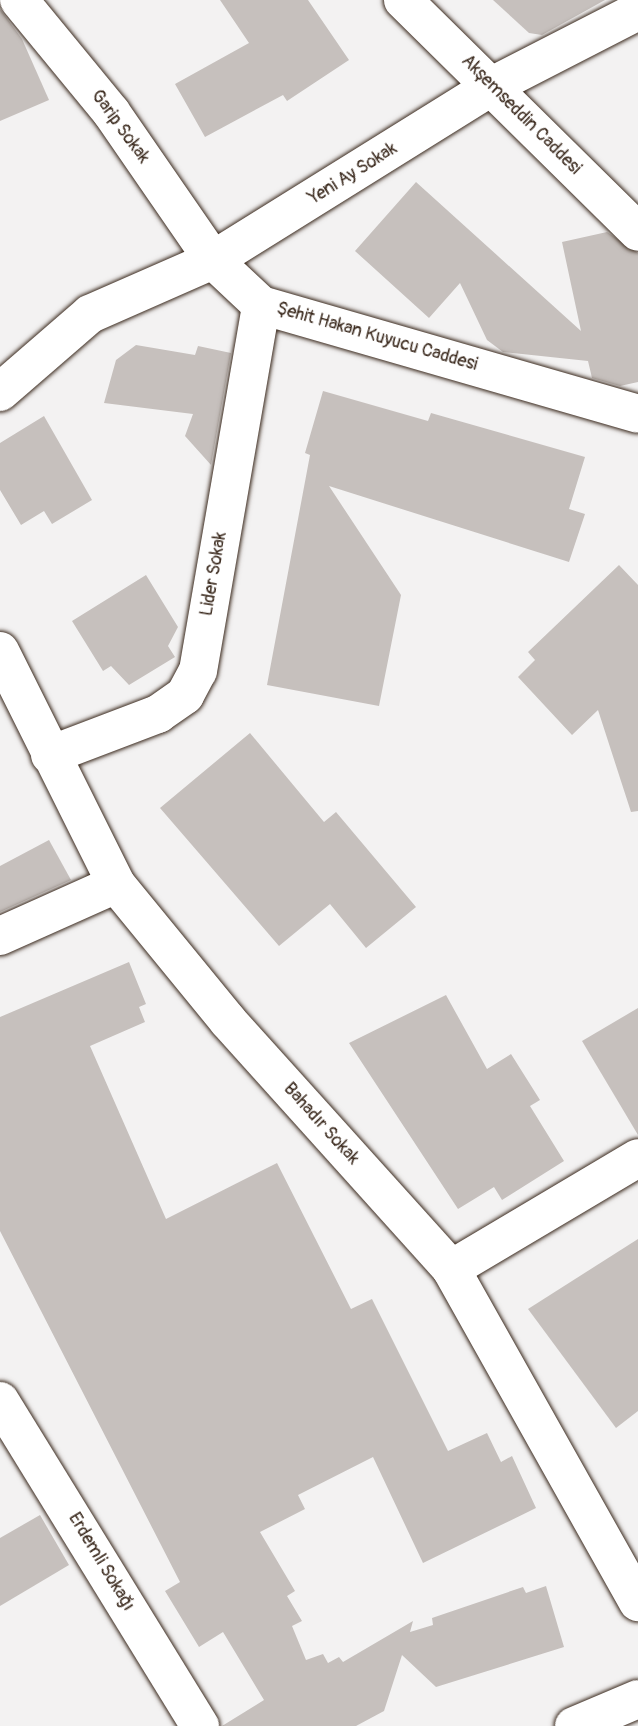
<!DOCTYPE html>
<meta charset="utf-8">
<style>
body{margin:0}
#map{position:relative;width:638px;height:1726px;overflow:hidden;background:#f3f2f2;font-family:Pangolin,sans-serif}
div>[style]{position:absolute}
.building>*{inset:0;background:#c6c0bd}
.roads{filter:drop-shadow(0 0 2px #3b2a1e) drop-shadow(0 0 2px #3b2a1e)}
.street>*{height:38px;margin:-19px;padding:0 19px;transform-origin:19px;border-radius:19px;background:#fff}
.secondary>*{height:38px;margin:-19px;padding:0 19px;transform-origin:19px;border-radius:19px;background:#fff}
span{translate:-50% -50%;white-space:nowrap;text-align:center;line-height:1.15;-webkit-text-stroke:5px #fff;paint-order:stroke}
.street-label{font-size:18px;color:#3b2a1e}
</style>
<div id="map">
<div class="building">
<div style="clip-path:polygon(220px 0,308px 0,349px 60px,287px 101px,283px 95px,205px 137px,175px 84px,249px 43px)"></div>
<div style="clip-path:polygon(493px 0,605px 0,542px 35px,529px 33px)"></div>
<div style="clip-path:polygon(0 9px,22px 39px,49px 100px,0 121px)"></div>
<div style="clip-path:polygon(416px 182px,581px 331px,562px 242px,607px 232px,638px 253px,638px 382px,620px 386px,592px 378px,588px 361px,503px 352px,487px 340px,460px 283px,429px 318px,355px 251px)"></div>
<div style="clip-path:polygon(136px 345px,195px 355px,198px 346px,231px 353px,211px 465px,185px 436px,193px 414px,104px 403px,116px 360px)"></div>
<div style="clip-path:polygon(323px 391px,428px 421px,431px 413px,585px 457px,569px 509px,585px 514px,569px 562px,329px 486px,401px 595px,379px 706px,267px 685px,310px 455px,305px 453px)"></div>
<div style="clip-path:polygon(44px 416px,92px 500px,52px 524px,44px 511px,21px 525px,0 490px,0 443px)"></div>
<div style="clip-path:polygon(619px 565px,638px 585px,638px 811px,631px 812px,598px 710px,572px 735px,518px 677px,535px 660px,528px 652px)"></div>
<div style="clip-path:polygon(146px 575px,178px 627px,168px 646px,175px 657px,129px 685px,111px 666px,103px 671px,72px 621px)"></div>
<div style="clip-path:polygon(250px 733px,324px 822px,336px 812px,416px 907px,366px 948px,330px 904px,279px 946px,160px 808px)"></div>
<div style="clip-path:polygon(49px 840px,71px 880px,0 912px,0 866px)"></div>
<div style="clip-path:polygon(129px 962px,146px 1004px,139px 1007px,145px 1022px,90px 1046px,166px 1219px,277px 1163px,351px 1309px,372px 1299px,448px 1451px,487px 1433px,501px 1462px,512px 1456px,536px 1508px,423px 1563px,373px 1457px,298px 1495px,305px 1509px,260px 1532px,295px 1591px,287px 1596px,302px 1621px,292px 1626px,306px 1660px,323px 1654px,328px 1663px,339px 1657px,343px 1662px,413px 1621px,410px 1632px,433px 1625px,432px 1618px,523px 1587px,526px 1593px,546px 1586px,564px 1647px,436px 1687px,402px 1655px,384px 1711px,356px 1726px,222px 1726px,264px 1700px,223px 1632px,199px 1647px,165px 1591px,180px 1582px,0 1231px,0 1017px)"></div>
<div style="clip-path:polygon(446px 995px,487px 1069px,511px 1054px,540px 1100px,530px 1106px,564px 1161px,502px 1200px,494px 1187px,458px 1209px,349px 1043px)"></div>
<div style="clip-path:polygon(638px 1008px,638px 1135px,582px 1041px)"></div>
<div style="clip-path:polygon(638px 1239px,638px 1411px,616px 1428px,528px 1309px)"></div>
<div style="clip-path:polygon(40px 1515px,69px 1565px,0 1606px,0 1538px)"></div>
</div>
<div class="roads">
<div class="street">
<div style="left:19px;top:0;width:145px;rotate:50.6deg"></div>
<div style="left:111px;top:112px;width:180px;rotate:55.4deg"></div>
<div style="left:213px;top:260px;width:329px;rotate:-31.9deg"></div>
<div style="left:492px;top:86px;width:164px;rotate:-27.2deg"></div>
<div style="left:0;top:651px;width:260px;rotate:63.5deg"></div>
<div style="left:116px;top:884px;width:177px;rotate:50.7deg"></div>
<div style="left:228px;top:1021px;width:334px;rotate:48deg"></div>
<div style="left:451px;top:1269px;width:382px;rotate:60.7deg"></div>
<div style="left:50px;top:755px;width:116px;rotate:-20.8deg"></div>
<div style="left:158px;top:714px;width:33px;rotate:-35deg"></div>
<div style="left:185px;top:695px;width:27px;rotate:-62deg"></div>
<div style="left:198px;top:671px;width:371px;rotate:-80.2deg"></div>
<div style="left:0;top:936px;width:127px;rotate:-24.1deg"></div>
<div style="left:451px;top:1269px;width:217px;rotate:-30.7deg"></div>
<div style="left:0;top:1401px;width:382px;rotate:58.4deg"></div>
<div style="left:574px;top:1726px;width:69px;rotate:-22.9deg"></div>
</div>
<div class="secondary">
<div style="left:403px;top:0;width:330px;rotate:44.6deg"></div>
<div style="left:0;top:392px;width:119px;rotate:-40.9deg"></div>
<div style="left:90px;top:314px;width:134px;rotate:-23.7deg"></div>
<div style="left:213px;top:260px;width:66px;rotate:43.2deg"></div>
<div style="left:261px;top:305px;width:392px;rotate:16.1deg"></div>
</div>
</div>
<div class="street-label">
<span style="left:521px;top:115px;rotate:45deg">Akşemseddin Caddesi</span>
<span style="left:120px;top:127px;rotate:54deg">Garip Sokak</span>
<span style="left:353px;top:174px;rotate:-32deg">Yeni Ay Sokak</span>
<span style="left:377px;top:337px;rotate:16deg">Şehit Hakan Kuyucu Caddesi</span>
<span style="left:214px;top:574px;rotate:-80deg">Lider Sokak</span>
<span style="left:321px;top:1124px;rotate:48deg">Bahadır Sokak</span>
<span style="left:101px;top:1562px;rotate:59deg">Erdemli Sokağı</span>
</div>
</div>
